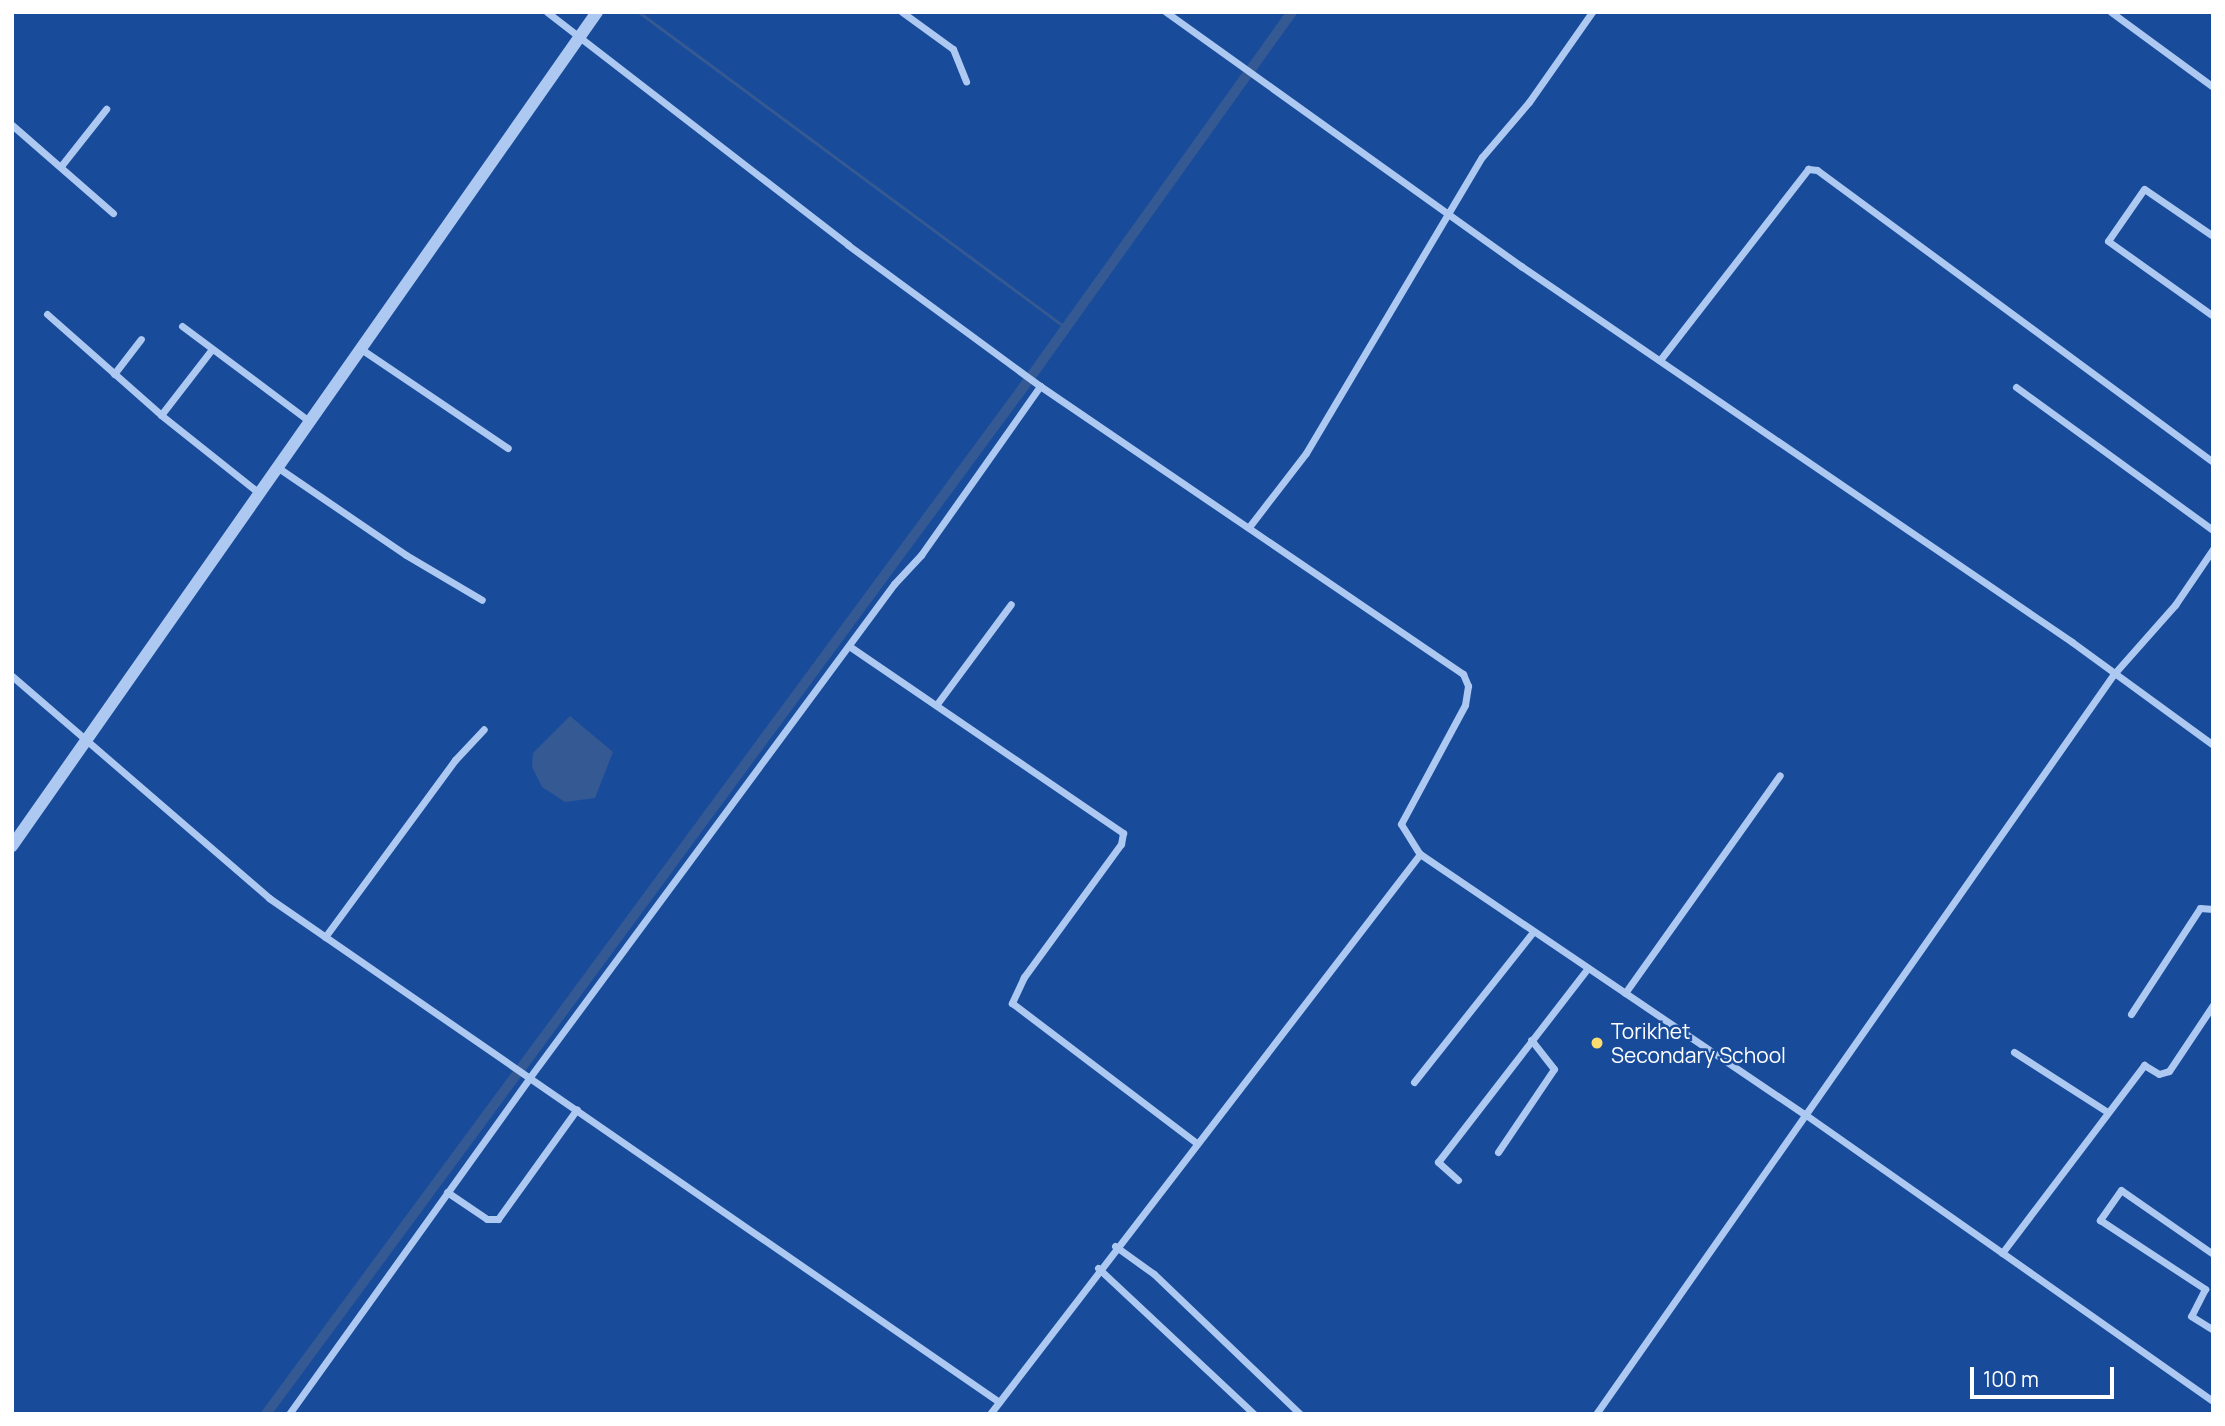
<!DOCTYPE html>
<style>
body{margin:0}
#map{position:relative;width:2225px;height:1426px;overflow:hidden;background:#184b9a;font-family:Manrope,sans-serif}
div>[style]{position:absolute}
.water>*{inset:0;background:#355993}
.stream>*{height:2.5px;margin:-1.25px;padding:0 1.25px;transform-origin:1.25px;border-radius:1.25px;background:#355993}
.canal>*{height:10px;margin:-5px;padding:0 5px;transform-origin:5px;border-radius:5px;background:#355993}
.minor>*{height:7px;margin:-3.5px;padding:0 3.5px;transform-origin:3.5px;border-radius:3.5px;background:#adc9f2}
.tertiary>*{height:12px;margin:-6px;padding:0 6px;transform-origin:6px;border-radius:6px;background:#adc9f2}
.dots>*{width:19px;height:19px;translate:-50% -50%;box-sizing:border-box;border:4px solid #184b9a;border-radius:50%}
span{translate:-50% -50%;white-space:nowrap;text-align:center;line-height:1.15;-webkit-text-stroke:5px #184b9a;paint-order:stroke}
.poi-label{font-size:21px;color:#fff}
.left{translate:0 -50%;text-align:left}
.frame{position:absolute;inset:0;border:14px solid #fff;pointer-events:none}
.scale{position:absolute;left:1970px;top:1367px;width:144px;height:32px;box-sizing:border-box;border:4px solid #fff;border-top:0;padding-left:9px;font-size:21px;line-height:24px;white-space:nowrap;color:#fff;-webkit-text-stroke:5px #184b9a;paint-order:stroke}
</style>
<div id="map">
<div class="water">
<div style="clip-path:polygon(570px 716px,613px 752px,595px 798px,565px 802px,542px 787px,532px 767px,533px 753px)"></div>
</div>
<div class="stream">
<div style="left:639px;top:12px;width:530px;rotate:36.48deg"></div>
</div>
<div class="canal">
<div style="left:266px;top:1414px;width:1274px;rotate:-53.59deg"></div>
<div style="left:1022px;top:389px;width:464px;rotate:-54.4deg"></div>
</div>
<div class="minor">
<div style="left:547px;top:12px;width:381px;rotate:37.7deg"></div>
<div style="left:848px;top:245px;width:238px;rotate:36.3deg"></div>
<div style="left:1040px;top:386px;width:512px;rotate:34.25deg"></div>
<div style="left:1463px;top:674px;width:13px;rotate:67deg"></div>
<div style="left:1468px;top:686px;width:19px;rotate:99deg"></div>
<div style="left:1465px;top:705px;width:135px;rotate:118.3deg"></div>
<div style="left:1401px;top:824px;width:36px;rotate:58deg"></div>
<div style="left:902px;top:12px;width:63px;rotate:36deg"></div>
<div style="left:953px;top:49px;width:35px;rotate:68deg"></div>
<div style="left:1166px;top:12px;width:437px;rotate:35.6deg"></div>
<div style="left:1521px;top:266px;width:667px;rotate:34.31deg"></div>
<div style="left:2072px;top:642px;width:175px;rotate:36.1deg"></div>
<div style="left:2111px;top:12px;width:127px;rotate:36.3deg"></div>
<div style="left:12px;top:125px;width:134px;rotate:41.1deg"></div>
<div style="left:61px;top:166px;width:73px;rotate:-51.7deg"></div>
<div style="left:2213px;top:236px;width:83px;rotate:-145.7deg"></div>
<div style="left:2144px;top:189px;width:63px;rotate:124.7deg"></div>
<div style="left:2108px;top:241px;width:129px;rotate:35.5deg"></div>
<div style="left:47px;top:314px;width:152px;rotate:41.5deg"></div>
<div style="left:161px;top:415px;width:125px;rotate:38.5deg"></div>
<div style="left:182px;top:326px;width:159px;rotate:36.8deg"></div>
<div style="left:361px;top:349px;width:177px;rotate:34deg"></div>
<div style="left:1660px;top:360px;width:242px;rotate:-52.2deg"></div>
<div style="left:1808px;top:169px;width:9px;rotate:6deg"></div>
<div style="left:1817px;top:170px;width:492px;rotate:36.4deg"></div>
<div style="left:114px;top:374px;width:44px;rotate:-52.4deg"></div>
<div style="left:2016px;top:387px;width:243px;rotate:36deg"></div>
<div style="left:161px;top:415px;width:83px;rotate:-52.3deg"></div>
<div style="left:277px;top:467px;width:156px;rotate:34.3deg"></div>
<div style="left:406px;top:555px;width:88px;rotate:30.6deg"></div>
<div style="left:1249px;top:527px;width:93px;rotate:-52.4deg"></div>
<div style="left:1306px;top:453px;width:344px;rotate:-59.3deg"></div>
<div style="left:1482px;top:157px;width:72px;rotate:-49.5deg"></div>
<div style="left:1529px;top:102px;width:110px;rotate:-55deg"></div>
<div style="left:849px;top:646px;width:332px;rotate:34.3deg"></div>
<div style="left:1123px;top:833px;width:11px;rotate:100deg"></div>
<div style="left:1121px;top:844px;width:165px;rotate:126.1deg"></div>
<div style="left:1024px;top:977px;width:29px;rotate:115deg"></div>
<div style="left:1012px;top:1003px;width:230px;rotate:37.2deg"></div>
<div style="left:12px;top:676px;width:340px;rotate:40.8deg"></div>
<div style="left:269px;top:898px;width:887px;rotate:34.62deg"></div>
<div style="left:937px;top:704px;width:124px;rotate:-53.5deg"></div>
<div style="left:325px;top:937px;width:220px;rotate:-53.7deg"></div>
<div style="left:455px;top:760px;width:42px;rotate:-46.9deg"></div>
<div style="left:1625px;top:993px;width:267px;rotate:-54.6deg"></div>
<div style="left:2131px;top:1014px;width:126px;rotate:-56.9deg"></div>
<div style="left:2200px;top:908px;width:13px;rotate:4deg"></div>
<div style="left:2014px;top:1052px;width:109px;rotate:32.7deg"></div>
<div style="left:1414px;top:1082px;width:191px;rotate:-51.6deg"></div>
<div style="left:1498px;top:1152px;width:100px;rotate:-56deg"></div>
<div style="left:1554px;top:1069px;width:37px;rotate:-128deg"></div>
<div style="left:1458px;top:1180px;width:27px;rotate:-138deg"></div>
<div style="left:1438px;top:1162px;width:245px;rotate:-52.3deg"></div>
<div style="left:447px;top:1192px;width:48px;rotate:34deg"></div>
<div style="left:487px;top:1219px;width:11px"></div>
<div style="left:498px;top:1219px;width:135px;rotate:-54.3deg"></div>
<div style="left:1115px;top:1246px;width:48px;rotate:35.7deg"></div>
<div style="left:1154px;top:1274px;width:202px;rotate:43.8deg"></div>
<div style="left:2002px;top:1253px;width:236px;rotate:-52.9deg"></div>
<div style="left:2144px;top:1065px;width:17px;rotate:31deg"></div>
<div style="left:2159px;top:1074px;width:10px;rotate:-17deg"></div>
<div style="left:2169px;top:1071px;width:79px;rotate:-56.3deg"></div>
<div style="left:2213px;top:1254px;width:112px;rotate:-145.2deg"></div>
<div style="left:2121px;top:1190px;width:37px;rotate:125deg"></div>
<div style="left:2100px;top:1220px;width:126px;rotate:33.3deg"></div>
<div style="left:2205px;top:1289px;width:30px;rotate:117deg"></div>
<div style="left:2191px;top:1316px;width:26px;rotate:32deg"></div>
<div style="left:1098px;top:1268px;width:214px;rotate:43.1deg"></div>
<div style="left:289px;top:1414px;width:414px;rotate:-54.4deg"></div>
<div style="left:530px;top:1077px;width:613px;rotate:-53.56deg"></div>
<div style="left:894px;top:584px;width:40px;rotate:-47deg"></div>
<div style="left:921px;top:555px;width:207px;rotate:-54.8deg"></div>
<div style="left:990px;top:1414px;width:706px;rotate:-52.48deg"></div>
<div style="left:1420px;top:854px;width:466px;rotate:34.1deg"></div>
<div style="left:1806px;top:1115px;width:497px;rotate:35.1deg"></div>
<div style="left:1596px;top:1414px;width:902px;rotate:-55.02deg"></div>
<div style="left:2113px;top:675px;width:94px;rotate:-48.5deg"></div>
<div style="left:2175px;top:605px;width:68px;rotate:-55.8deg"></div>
</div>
<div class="tertiary">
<div style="left:12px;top:846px;width:1019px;rotate:-54.95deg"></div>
</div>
<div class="dots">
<div style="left:1597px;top:1043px;background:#ffdc6e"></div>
</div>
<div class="poi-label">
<span class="left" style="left:1611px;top:1043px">Torikhet<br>Secondary School</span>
</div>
<div class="frame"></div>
<div class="scale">100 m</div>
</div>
